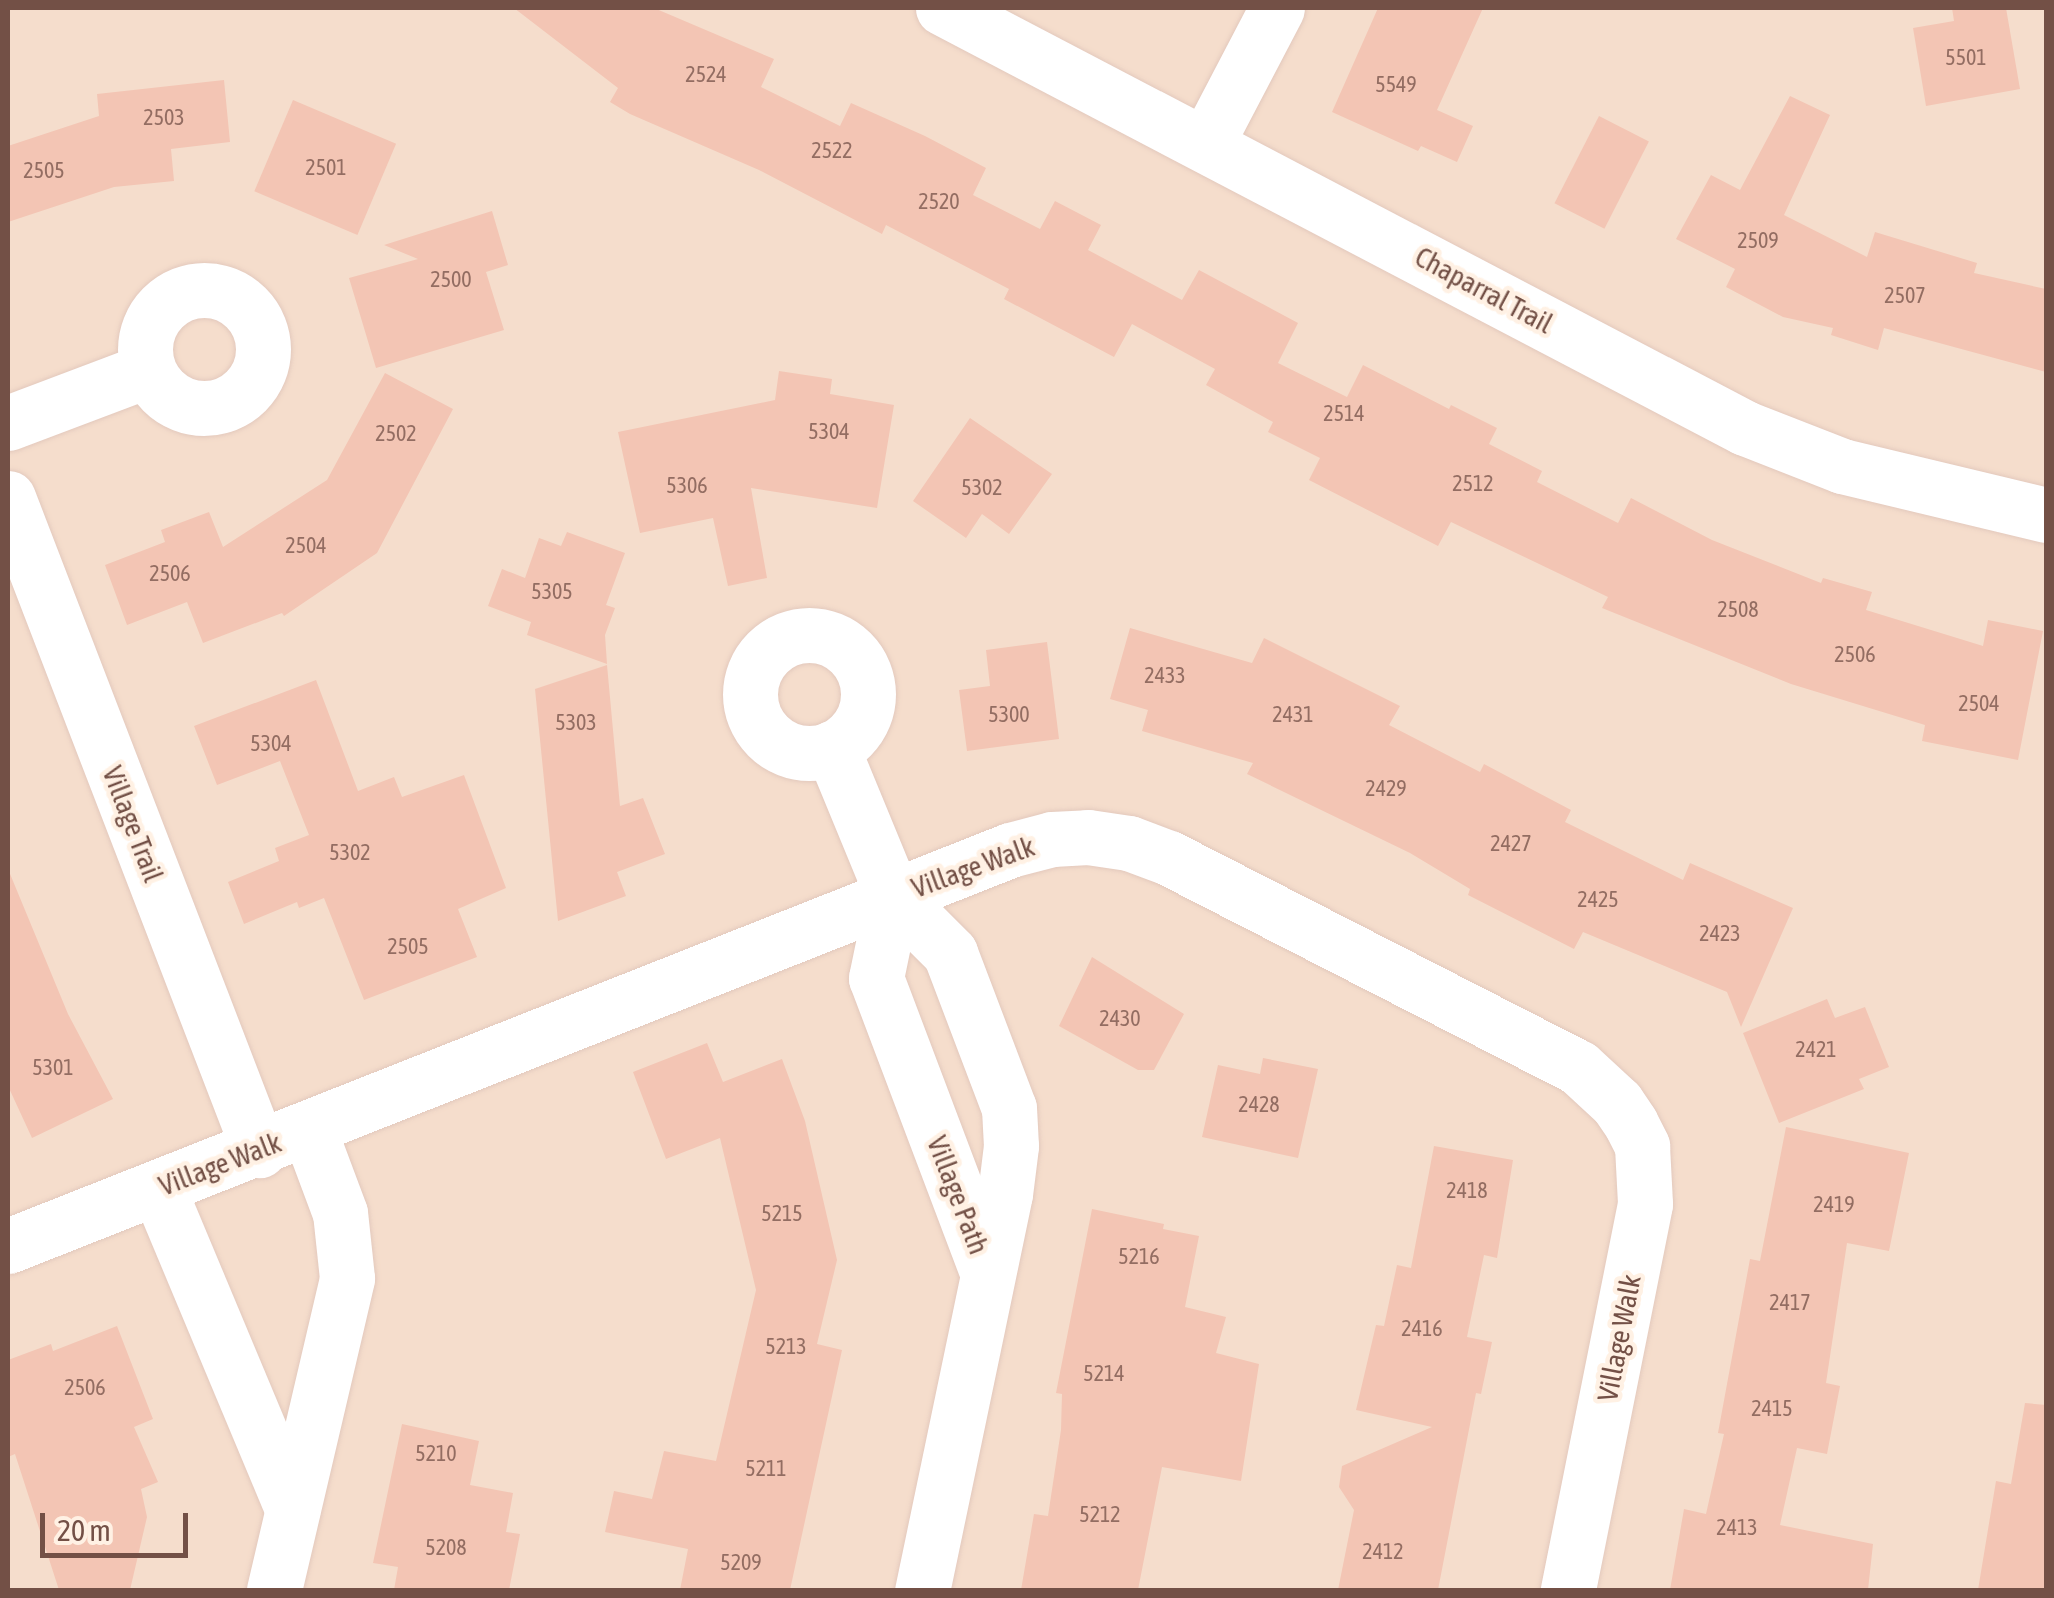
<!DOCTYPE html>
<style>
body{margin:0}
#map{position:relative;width:2054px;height:1598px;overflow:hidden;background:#fdecde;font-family:"Asap Condensed",sans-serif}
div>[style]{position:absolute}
.residential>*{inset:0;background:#f5ddcc;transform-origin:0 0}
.building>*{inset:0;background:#f3c5b4;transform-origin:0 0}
.roads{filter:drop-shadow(0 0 2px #e3c9bd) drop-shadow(0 0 2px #e3c9bd)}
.minor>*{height:55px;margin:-27.5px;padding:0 27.5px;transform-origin:27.5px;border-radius:27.5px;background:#fff}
.minor>.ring{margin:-27.5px;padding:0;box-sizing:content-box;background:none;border:55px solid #fff;border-radius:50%}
span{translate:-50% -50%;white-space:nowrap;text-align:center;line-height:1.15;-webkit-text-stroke:9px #fff1e4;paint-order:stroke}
.number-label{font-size:22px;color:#936d62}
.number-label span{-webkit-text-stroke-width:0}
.street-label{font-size:28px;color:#735046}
.frame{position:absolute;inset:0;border:10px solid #735046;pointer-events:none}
.scale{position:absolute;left:40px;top:1513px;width:148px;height:45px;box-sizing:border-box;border:5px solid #735046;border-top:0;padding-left:12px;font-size:30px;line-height:35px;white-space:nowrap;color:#735046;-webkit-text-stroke:8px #fff1e4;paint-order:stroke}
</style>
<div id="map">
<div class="residential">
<div style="left:8px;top:8px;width:2038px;height:1582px"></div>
</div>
<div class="building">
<div style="clip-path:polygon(514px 8px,654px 8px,774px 59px,761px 87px,840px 126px,851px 103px,925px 136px,986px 168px,973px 195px,1040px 229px,1055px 201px,1101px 225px,1088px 250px,1182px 300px,1199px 270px,1298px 323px,1278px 363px,1347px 397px,1363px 365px,1449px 409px,1451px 405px,1497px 428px,1489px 444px,1542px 471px,1537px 482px,1618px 523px,1631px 498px,1712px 540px,1821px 583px,1823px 578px,1872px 592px,1866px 610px,1983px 646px,1988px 620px,2043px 631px,2018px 760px,1922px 741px,1925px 725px,1791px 684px,1602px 608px,1608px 597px,1451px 522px,1438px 546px,1309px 480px,1320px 458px,1268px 432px,1273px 422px,1206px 385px,1215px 369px,1132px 324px,1114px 357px,1004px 299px,1009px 289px,886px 225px,882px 234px,759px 170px,630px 114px,610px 102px,618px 88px)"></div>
<div style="clip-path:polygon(1378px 8px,1483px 8px,1437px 110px,1473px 126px,1457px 162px,1421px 146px,1418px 151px,1332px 112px)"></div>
<div style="clip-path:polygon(1952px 8px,2006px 8px,2020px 89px,1926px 106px,1913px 28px,1954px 21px)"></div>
<div style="clip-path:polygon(224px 80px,230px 142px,171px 149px,174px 181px,114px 187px,8px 222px,8px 146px,99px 116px,97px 94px)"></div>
<div style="clip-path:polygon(1790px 96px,1830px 115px,1784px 215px,1867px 257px,1875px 232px,1977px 263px,1974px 273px,2046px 289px,2046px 372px,1884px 328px,1878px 350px,1831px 335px,1833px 328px,1783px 317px,1726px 287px,1735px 269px,1676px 239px,1711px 175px,1740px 190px)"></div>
<div style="left:293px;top:100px;width:112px;height:99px;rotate:23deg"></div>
<div style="left:1599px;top:116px;width:56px;height:98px;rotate:27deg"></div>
<div style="clip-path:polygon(492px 211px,508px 265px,486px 272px,504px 330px,376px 368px,349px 278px,418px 259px,384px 245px)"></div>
<div style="clip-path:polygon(779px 371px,832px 379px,830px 394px,894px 405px,877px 508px,751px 488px,767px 578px,728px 586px,713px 518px,640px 533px,618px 432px,775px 400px)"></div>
<div style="clip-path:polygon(385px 373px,453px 409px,377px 553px,284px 616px,282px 613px,203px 643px,187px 602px,127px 625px,105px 565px,165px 542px,161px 530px,209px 512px,223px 547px,327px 480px)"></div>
<div style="clip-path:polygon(970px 418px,1052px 474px,1009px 534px,982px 514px,966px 538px,913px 501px)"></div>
<div style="clip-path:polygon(567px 532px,625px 553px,606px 605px,615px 608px,605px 635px,607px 664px,527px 635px,531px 622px,488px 606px,502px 569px,525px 578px,539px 538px,561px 546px)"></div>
<div style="clip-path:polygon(1130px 628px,1252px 663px,1264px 638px,1400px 706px,1389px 725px,1480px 772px,1484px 764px,1571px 810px,1565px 822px,1683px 880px,1690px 863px,1793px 908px,1741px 1027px,1727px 992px,1583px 932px,1574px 949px,1468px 895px,1470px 889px,1410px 853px,1247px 774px,1253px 763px,1142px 731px,1148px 710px,1110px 699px)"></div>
<div style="clip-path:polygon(1047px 642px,1059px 739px,967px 751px,959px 690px,990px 686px,986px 650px)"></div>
<div style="clip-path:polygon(607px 665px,620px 806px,643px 798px,665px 854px,617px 872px,626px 896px,558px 921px,535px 689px)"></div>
<div style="clip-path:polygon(316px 680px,358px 791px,394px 777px,402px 797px,464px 775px,506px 888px,458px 909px,477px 957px,364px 1000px,324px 898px,299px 908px,297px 902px,244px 924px,228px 882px,279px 861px,275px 848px,309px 835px,280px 761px,217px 785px,194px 726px)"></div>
<div style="clip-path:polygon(8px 869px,68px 1014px,113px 1099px,32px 1138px,8px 1086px)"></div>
<div style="clip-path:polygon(1092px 957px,1184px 1014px,1154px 1070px,1138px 1070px,1059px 1026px)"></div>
<div style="clip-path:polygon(1827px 999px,1835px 1018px,1865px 1007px,1889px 1067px,1859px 1079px,1864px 1089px,1779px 1123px,1743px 1033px)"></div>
<div style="clip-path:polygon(707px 1043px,723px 1082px,782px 1059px,805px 1121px,837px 1260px,817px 1344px,842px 1350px,790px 1590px,680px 1590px,688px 1549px,605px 1532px,614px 1491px,652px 1499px,664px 1451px,716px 1461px,756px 1290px,720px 1138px,666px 1159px,633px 1072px)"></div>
<div style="clip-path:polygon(1263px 1058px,1318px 1069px,1298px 1158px,1202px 1137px,1218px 1065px,1260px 1074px)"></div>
<div style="clip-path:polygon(1786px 1127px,1909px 1153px,1889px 1251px,1847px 1243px,1826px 1383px,1840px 1386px,1827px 1454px,1797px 1448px,1780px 1525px,1873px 1544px,1868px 1590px,1670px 1590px,1684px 1509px,1706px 1514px,1724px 1434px,1718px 1433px,1750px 1259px,1760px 1261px)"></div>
<div style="clip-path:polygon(1434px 1146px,1513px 1160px,1497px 1258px,1484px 1255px,1467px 1337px,1492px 1342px,1481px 1394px,1476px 1393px,1438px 1590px,1338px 1590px,1354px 1510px,1339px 1487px,1342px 1466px,1432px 1427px,1356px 1410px,1376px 1325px,1384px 1326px,1397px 1265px,1411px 1268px)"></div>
<div style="clip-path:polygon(1092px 1209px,1164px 1224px,1163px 1229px,1199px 1236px,1185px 1307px,1226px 1317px,1216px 1353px,1259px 1364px,1241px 1481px,1162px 1467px,1138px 1590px,1021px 1590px,1034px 1514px,1048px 1516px,1061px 1430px,1062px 1394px,1056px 1393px)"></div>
<div style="clip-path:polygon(117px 1326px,153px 1419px,134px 1427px,158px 1482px,141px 1489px,147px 1517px,130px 1590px,59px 1590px,15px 1454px,8px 1457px,8px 1360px,51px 1344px,53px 1351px)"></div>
<div style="clip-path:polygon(2025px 1403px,2046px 1405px,2046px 1590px,1978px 1590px,1996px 1481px,2011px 1484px)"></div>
<div style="clip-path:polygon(402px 1424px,479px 1441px,470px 1485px,513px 1493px,506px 1532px,520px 1534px,509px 1590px,394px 1590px,398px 1567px,373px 1563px)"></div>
</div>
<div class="roads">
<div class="minor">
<div style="left:943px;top:8px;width:905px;rotate:27.64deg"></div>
<div style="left:1745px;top:428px;width:104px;rotate:21.4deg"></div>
<div style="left:1842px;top:466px;width:210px;rotate:13.5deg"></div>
<div style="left:1206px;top:144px;width:153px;rotate:-62.4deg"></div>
<div class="ring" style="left:145px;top:290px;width:63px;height:63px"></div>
<div style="left:8px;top:423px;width:150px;rotate:-20.7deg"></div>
<div style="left:8px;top:498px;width:699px;rotate:68.94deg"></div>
<div class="ring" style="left:750px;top:635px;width:63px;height:63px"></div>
<div style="left:832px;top:748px;width:160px;rotate:67.6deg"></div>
<div style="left:893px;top:896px;width:81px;rotate:45deg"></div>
<div style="left:950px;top:953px;width:166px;rotate:69.2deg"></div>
<div style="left:1009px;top:1108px;width:38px;rotate:87deg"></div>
<div style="left:1011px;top:1146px;width:48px;rotate:97.1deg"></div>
<div style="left:1005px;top:1194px;width:405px;rotate:101.8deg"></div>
<div style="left:893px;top:896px;width:84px;rotate:101.7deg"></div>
<div style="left:876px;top:978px;width:314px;rotate:69.3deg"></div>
<div style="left:158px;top:1188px;width:348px;rotate:67.3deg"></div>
<div style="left:8px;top:1246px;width:1077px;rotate:-21.56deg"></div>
<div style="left:1010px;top:850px;width:43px;rotate:-14.7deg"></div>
<div style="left:1052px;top:839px;width:36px;rotate:-3deg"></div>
<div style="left:1088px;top:837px;width:41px;rotate:8.3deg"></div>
<div style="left:1129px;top:843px;width:43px;rotate:20.6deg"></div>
<div style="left:1169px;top:858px;width:459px;rotate:27.1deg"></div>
<div style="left:1578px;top:1067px;width:53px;rotate:42.7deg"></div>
<div style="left:1617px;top:1103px;width:25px;rotate:56deg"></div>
<div style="left:1631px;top:1124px;width:25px;rotate:63deg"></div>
<div style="left:1642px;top:1146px;width:58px;rotate:87deg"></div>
<div style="left:1645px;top:1204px;width:394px;rotate:101.3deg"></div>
<div style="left:274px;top:1590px;width:320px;rotate:-76.8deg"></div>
<div style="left:347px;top:1278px;width:65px;rotate:-96.1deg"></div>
<div style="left:340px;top:1213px;width:89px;rotate:-110.5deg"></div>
</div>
</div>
<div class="number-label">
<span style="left:1966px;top:58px">5501</span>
<span style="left:706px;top:75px">2524</span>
<span style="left:1396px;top:85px">5549</span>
<span style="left:164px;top:118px">2503</span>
<span style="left:832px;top:151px">2522</span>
<span style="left:326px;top:168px">2501</span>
<span style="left:44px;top:171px">2505</span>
<span style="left:939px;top:202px">2520</span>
<span style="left:1758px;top:241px">2509</span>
<span style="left:451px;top:280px">2500</span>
<span style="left:1905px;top:296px">2507</span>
<span style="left:1344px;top:414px">2514</span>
<span style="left:829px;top:432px">5304</span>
<span style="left:396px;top:434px">2502</span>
<span style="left:1473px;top:484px">2512</span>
<span style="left:687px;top:486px">5306</span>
<span style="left:982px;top:488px">5302</span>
<span style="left:306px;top:546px">2504</span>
<span style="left:170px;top:574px">2506</span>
<span style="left:552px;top:592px">5305</span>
<span style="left:1738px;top:610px">2508</span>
<span style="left:1855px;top:655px">2506</span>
<span style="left:1165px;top:676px">2433</span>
<span style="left:1979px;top:704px">2504</span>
<span style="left:1009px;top:715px">5300</span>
<span style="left:1293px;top:715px">2431</span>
<span style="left:576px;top:723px">5303</span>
<span style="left:271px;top:744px">5304</span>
<span style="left:1386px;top:789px">2429</span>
<span style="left:1511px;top:844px">2427</span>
<span style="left:350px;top:853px">5302</span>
<span style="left:1598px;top:900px">2425</span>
<span style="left:1720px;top:934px">2423</span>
<span style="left:408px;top:947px">2505</span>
<span style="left:1120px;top:1019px">2430</span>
<span style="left:1816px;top:1050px">2421</span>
<span style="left:53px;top:1068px">5301</span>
<span style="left:1259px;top:1105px">2428</span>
<span style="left:1467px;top:1191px">2418</span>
<span style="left:1834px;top:1205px">2419</span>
<span style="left:782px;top:1214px">5215</span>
<span style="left:1139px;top:1257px">5216</span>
<span style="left:1790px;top:1303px">2417</span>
<span style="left:1422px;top:1329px">2416</span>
<span style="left:786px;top:1347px">5213</span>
<span style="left:1104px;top:1374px">5214</span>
<span style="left:85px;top:1388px">2506</span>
<span style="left:1772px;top:1409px">2415</span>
<span style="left:436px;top:1454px">5210</span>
<span style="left:766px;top:1469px">5211</span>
<span style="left:1100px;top:1515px">5212</span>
<span style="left:1737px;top:1528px">2413</span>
<span style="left:446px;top:1548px">5208</span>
<span style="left:1383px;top:1552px">2412</span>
<span style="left:741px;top:1563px">5209</span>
</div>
<div class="street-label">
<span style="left:1484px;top:290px;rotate:28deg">Chaparral Trail</span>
<span style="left:133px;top:824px;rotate:69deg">Village Trail</span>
<span style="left:973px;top:867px;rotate:-20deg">Village Walk</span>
<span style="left:220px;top:1164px;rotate:-21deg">Village Walk</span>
<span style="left:958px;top:1195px;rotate:69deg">Village Path</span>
<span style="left:1619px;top:1338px;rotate:-79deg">Village Walk</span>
</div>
<div class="frame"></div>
<div class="scale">20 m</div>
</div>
